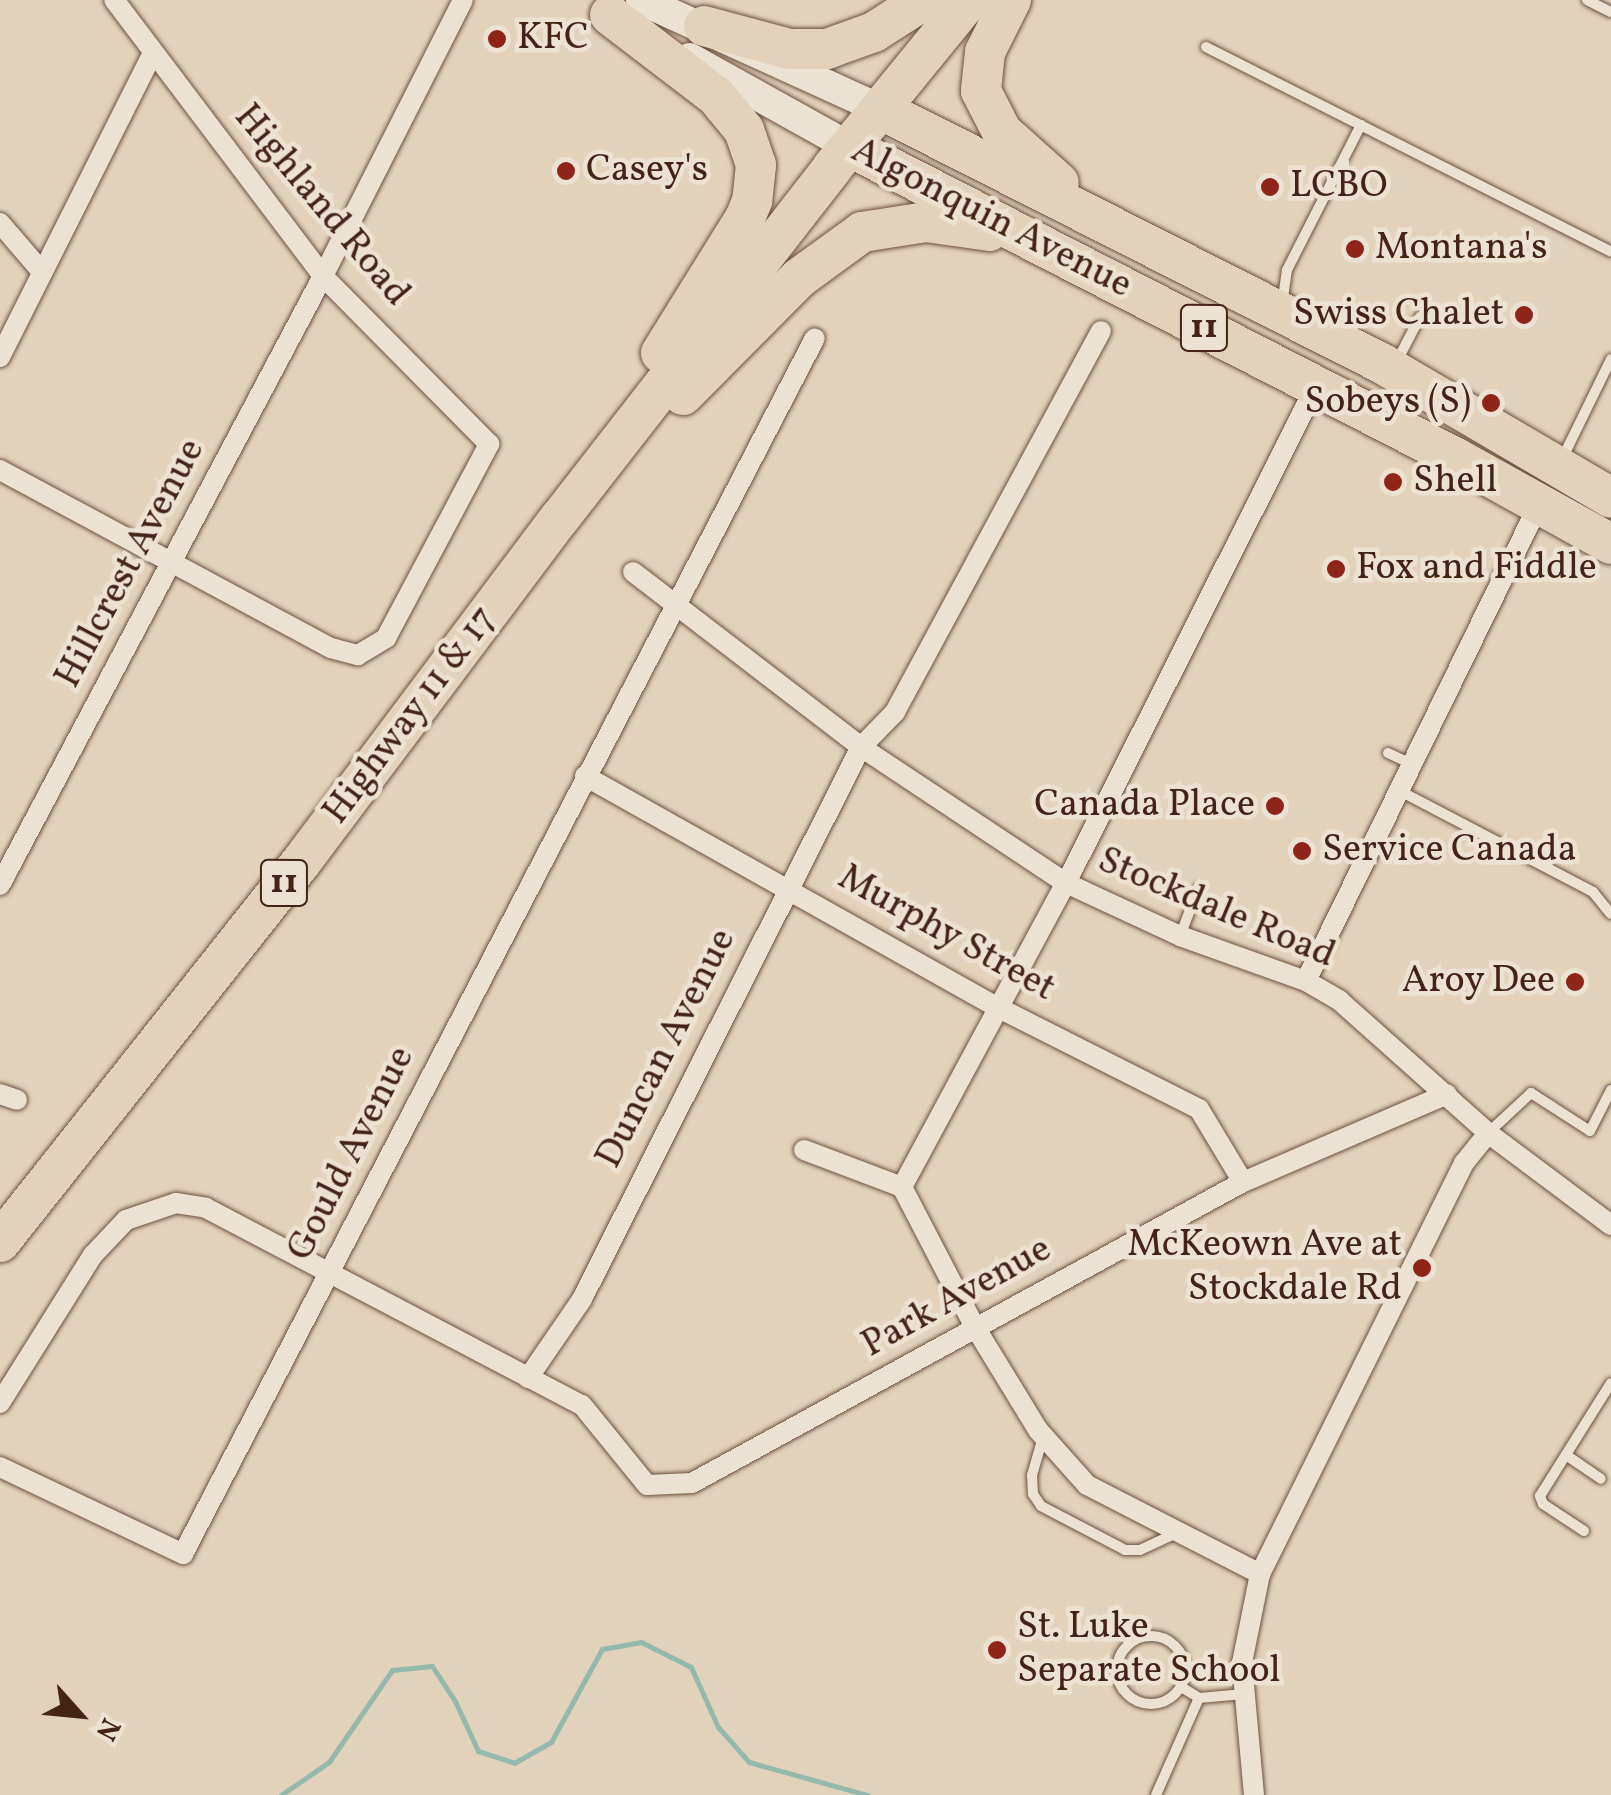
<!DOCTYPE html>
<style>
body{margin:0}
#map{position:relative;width:1611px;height:1795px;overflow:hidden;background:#e2d2bb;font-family:Vollkorn,serif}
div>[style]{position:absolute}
.stream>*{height:5px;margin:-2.5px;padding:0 2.5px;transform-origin:2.5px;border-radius:2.5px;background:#95b8ad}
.roads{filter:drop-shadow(0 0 2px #6c5040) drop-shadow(0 0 2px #6c5040)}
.lane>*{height:10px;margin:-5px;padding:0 5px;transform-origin:5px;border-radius:5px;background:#ece2d3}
.lane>.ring{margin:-5px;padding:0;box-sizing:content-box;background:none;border:10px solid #ece2d3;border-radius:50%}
.street>*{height:20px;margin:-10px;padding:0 10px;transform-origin:10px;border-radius:10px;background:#ece2d3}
.secondary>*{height:30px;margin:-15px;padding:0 15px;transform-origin:15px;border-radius:15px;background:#ece2d3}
.highway>*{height:40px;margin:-20px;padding:0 20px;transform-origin:20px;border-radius:20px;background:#e2d2bb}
.dots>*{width:28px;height:28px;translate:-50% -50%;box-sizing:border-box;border:5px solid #ece2d3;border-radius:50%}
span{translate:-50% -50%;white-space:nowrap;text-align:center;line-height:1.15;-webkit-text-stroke:9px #ece2d3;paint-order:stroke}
.shield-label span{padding:2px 8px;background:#ece2d3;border:2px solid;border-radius:8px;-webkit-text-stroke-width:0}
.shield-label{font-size:35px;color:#442417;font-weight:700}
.poi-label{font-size:38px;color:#442417}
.left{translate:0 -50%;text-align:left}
.right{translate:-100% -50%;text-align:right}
.street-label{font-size:38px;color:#442417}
.north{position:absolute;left:30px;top:1665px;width:100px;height:100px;-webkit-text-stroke:8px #ece2d3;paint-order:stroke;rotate:117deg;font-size:28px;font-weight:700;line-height:40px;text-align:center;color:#442417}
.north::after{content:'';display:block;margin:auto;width:35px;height:45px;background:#442417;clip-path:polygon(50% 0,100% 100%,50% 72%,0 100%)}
</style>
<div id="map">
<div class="stream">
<div style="left:281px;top:1795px;width:58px;rotate:-34.5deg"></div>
<div style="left:329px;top:1762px;width:112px;rotate:-55.6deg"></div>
<div style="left:392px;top:1670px;width:40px;rotate:-5.7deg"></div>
<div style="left:432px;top:1666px;width:42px;rotate:56.7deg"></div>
<div style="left:455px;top:1701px;width:55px;rotate:65.3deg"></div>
<div style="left:478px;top:1751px;width:38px;rotate:18deg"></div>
<div style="left:514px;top:1763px;width:43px;rotate:-29.6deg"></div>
<div style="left:551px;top:1742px;width:106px;rotate:-61.3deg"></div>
<div style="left:602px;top:1649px;width:40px;rotate:-10deg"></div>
<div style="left:641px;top:1642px;width:56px;rotate:26.6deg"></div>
<div style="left:691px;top:1667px;width:66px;rotate:65.8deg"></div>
<div style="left:718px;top:1727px;width:47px;rotate:48.5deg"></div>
<div style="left:749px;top:1762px;width:123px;rotate:15.6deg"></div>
</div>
<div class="roads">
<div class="lane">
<div style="left:1587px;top:0;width:27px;rotate:27deg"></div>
<div style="left:1206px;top:47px;width:454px;rotate:26.8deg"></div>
<div style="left:1282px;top:305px;width:35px;rotate:-82deg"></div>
<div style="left:1287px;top:270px;width:163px;rotate:-63deg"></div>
<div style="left:1397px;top:361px;width:50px;rotate:-62.4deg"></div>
<div style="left:1563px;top:457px;width:109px;rotate:-63.9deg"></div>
<div style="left:1388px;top:753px;width:26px;rotate:25deg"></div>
<div style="left:1400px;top:791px;width:218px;rotate:27.6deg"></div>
<div style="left:1593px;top:892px;width:28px;rotate:51deg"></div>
<div style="left:1180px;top:936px;width:50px;rotate:-69deg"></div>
<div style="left:1488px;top:1133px;width:59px;rotate:-42.9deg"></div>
<div style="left:1531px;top:1093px;width:70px;rotate:32.8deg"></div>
<div style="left:1590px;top:1131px;width:46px;rotate:-62.9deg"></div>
<div style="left:1043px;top:1437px;width:40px;rotate:106deg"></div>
<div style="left:1032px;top:1475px;width:19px;rotate:87deg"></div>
<div style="left:1033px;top:1494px;width:14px;rotate:56deg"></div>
<div style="left:1041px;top:1506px;width:95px;rotate:27.6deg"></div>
<div style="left:1125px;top:1550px;width:15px"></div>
<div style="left:1140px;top:1550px;width:40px;rotate:-25deg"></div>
<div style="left:1566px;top:1455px;width:42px;rotate:34.4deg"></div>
<div style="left:1584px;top:1531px;width:49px;rotate:-146.6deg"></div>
<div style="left:1543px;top:1504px;width:9px;rotate:-111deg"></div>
<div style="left:1540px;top:1496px;width:133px;rotate:-57.9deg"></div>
<div class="ring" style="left:1117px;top:1636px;width:58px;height:58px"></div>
<div style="left:1183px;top:1688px;width:19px;rotate:32deg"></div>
<div style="left:1199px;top:1698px;width:45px;rotate:-5.1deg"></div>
<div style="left:1156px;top:1795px;width:106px;rotate:-66.1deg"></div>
</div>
<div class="street">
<div style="left:0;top:223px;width:65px;rotate:49.4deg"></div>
<div style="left:0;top:357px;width:340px;rotate:-63.3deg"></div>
<div style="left:0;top:470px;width:376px;rotate:28.3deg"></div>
<div style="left:331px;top:648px;width:28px;rotate:15deg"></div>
<div style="left:358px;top:655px;width:33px;rotate:-31deg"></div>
<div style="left:386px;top:638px;width:220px;rotate:-62deg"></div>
<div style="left:489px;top:444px;width:236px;rotate:-134.7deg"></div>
<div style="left:323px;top:276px;width:346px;rotate:-127.1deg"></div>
<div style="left:633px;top:572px;width:287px;rotate:37.5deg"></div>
<div style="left:861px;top:747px;width:246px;rotate:33.6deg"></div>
<div style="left:1066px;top:883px;width:126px;rotate:24.9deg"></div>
<div style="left:1180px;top:936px;width:134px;rotate:19.7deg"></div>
<div style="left:1306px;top:981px;width:39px;rotate:30deg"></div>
<div style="left:1340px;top:1001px;width:198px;rotate:41.7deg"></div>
<div style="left:1488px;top:1133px;width:154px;rotate:36.8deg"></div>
<div style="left:585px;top:776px;width:472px;rotate:29.3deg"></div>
<div style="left:997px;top:1007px;width:226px;rotate:26.8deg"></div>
<div style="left:1199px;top:1109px;width:85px;rotate:58.9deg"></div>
<div style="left:0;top:885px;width:689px;rotate:-62.06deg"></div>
<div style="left:323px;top:276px;width:309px;rotate:-63.1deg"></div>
<div style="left:1306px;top:981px;width:538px;rotate:-63.96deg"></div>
<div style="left:0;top:1094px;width:18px;rotate:19deg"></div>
<div style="left:804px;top:1150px;width:105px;rotate:20.7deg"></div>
<div style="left:902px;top:1187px;width:158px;rotate:62.5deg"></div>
<div style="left:975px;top:1327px;width:121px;rotate:58.5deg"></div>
<div style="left:1038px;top:1430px;width:74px;rotate:48.3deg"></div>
<div style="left:1087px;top:1485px;width:195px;rotate:27.2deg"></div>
<div style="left:902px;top:1187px;width:345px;rotate:-61.7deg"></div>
<div style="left:1066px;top:883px;width:556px;rotate:-63.3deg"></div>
<div style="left:528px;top:1378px;width:96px;rotate:-55.6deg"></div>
<div style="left:582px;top:1299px;width:619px;rotate:-63.19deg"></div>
<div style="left:861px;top:747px;width:49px;rotate:-45.8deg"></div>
<div style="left:895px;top:712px;width:433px;rotate:-61.6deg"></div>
<div style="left:0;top:1403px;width:175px;rotate:-57.9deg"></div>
<div style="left:93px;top:1255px;width:48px;rotate:-46.7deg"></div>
<div style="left:126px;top:1220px;width:53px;rotate:-18.8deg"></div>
<div style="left:176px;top:1203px;width:30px;rotate:9deg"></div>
<div style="left:206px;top:1208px;width:424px;rotate:27.7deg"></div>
<div style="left:582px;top:1405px;width:103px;rotate:50.9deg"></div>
<div style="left:647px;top:1485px;width:45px;rotate:-2.5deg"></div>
<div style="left:692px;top:1483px;width:628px;rotate:-28.65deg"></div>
<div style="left:1243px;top:1182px;width:222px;rotate:-23.3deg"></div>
<div style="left:0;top:1467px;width:203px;rotate:25.4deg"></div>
<div style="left:183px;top:1554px;width:1370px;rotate:-62.54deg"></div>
<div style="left:1254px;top:1795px;width:133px;rotate:-95.2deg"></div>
<div style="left:1242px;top:1663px;width:91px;rotate:-78.6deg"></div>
<div style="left:1260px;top:1574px;width:459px;rotate:-63.6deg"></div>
<div style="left:1464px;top:1163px;width:38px;rotate:-51deg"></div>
</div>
<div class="secondary">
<div style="left:641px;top:0;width:263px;rotate:24.5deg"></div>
<div style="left:690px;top:58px;width:183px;rotate:29.1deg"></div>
</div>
<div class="highway">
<div style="left:1011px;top:0;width:58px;rotate:116.6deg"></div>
<div style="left:985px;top:52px;width:39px;rotate:96deg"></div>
<div style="left:981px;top:91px;width:46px;rotate:62.9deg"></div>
<div style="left:1002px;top:132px;width:76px;rotate:41.8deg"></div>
<div style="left:610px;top:15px;width:133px;rotate:37.4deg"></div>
<div style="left:716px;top:96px;width:44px;rotate:50.5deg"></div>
<div style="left:744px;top:130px;width:37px;rotate:71deg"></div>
<div style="left:756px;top:165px;width:36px;rotate:96deg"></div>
<div style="left:752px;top:201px;width:18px;rotate:112deg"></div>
<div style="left:745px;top:218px;width:159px;rotate:121.9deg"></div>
<div style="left:704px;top:26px;width:88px;rotate:15.1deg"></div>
<div style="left:789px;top:49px;width:38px"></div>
<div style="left:827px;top:49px;width:50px;rotate:-19.9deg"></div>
<div style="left:874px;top:32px;width:59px;rotate:-32.6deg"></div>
<div style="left:880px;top:109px;width:564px;rotate:26.88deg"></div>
<div style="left:1383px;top:364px;width:264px;rotate:30.4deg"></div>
<div style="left:850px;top:147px;width:681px;rotate:27.17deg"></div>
<div style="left:1456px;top:458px;width:177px;rotate:29deg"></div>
<div style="left:683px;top:395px;width:165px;rotate:-45.2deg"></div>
<div style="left:799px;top:278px;width:78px;rotate:-36.1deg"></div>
<div style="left:862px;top:232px;width:65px;rotate:-8.9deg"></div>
<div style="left:926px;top:222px;width:64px;rotate:8.1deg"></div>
<div style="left:0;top:1242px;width:486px;rotate:-51.6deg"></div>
<div style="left:302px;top:861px;width:429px;rotate:-53.1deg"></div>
<div style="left:560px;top:518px;width:443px;rotate:-52.1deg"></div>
<div style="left:832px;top:168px;width:217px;rotate:-50.8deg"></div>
</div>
</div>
<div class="dots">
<div style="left:497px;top:39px;background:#8f2418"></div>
<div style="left:566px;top:171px;background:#8f2418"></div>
<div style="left:1270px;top:187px;background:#8f2418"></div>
<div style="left:1355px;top:249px;background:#8f2418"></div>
<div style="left:1524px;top:315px;background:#8f2418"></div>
<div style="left:1491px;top:403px;background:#8f2418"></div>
<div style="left:1393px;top:482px;background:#8f2418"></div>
<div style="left:1336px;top:569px;background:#8f2418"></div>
<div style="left:1275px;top:806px;background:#8f2418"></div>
<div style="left:1302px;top:851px;background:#8f2418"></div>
<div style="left:1575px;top:982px;background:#8f2418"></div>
<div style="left:1422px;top:1268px;background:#8f2418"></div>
<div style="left:997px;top:1650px;background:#8f2418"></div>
</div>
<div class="shield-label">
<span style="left:1204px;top:328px">11</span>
<span style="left:284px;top:883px">11</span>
</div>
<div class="poi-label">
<span class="left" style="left:517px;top:39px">KFC</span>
<span class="left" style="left:586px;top:171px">Casey's</span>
<span class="left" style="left:1290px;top:187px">LCBO</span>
<span class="left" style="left:1375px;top:249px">Montana's</span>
<span class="right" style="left:1504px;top:315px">Swiss Chalet</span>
<span class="right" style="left:1471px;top:403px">Sobeys (S)</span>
<span class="left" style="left:1413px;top:482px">Shell</span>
<span class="left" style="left:1356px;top:569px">Fox and Fiddle</span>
<span class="right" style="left:1255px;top:806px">Canada Place</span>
<span class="left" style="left:1322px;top:851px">Service Canada</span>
<span class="right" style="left:1555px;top:982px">Aroy Dee</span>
<span class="right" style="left:1402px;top:1268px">McKeown Ave at<br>Stockdale Rd</span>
<span class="left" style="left:1017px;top:1650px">St. Luke<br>Separate School</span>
</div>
<div class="street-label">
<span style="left:321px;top:206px;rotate:50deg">Highland Road</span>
<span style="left:991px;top:219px;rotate:27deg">Algonquin Avenue</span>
<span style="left:131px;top:564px;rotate:-62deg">Hillcrest Avenue</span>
<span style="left:411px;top:716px;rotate:-53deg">Highway 11 &amp; 17</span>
<span style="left:1216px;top:909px;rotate:23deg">Stockdale Road</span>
<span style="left:946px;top:934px;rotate:29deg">Murphy Street</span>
<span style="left:667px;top:1049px;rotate:-63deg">Duncan Avenue</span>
<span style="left:352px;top:1154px;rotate:-63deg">Gould Avenue</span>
<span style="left:957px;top:1298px;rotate:-29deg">Park Avenue</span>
</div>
<div class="north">N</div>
</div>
